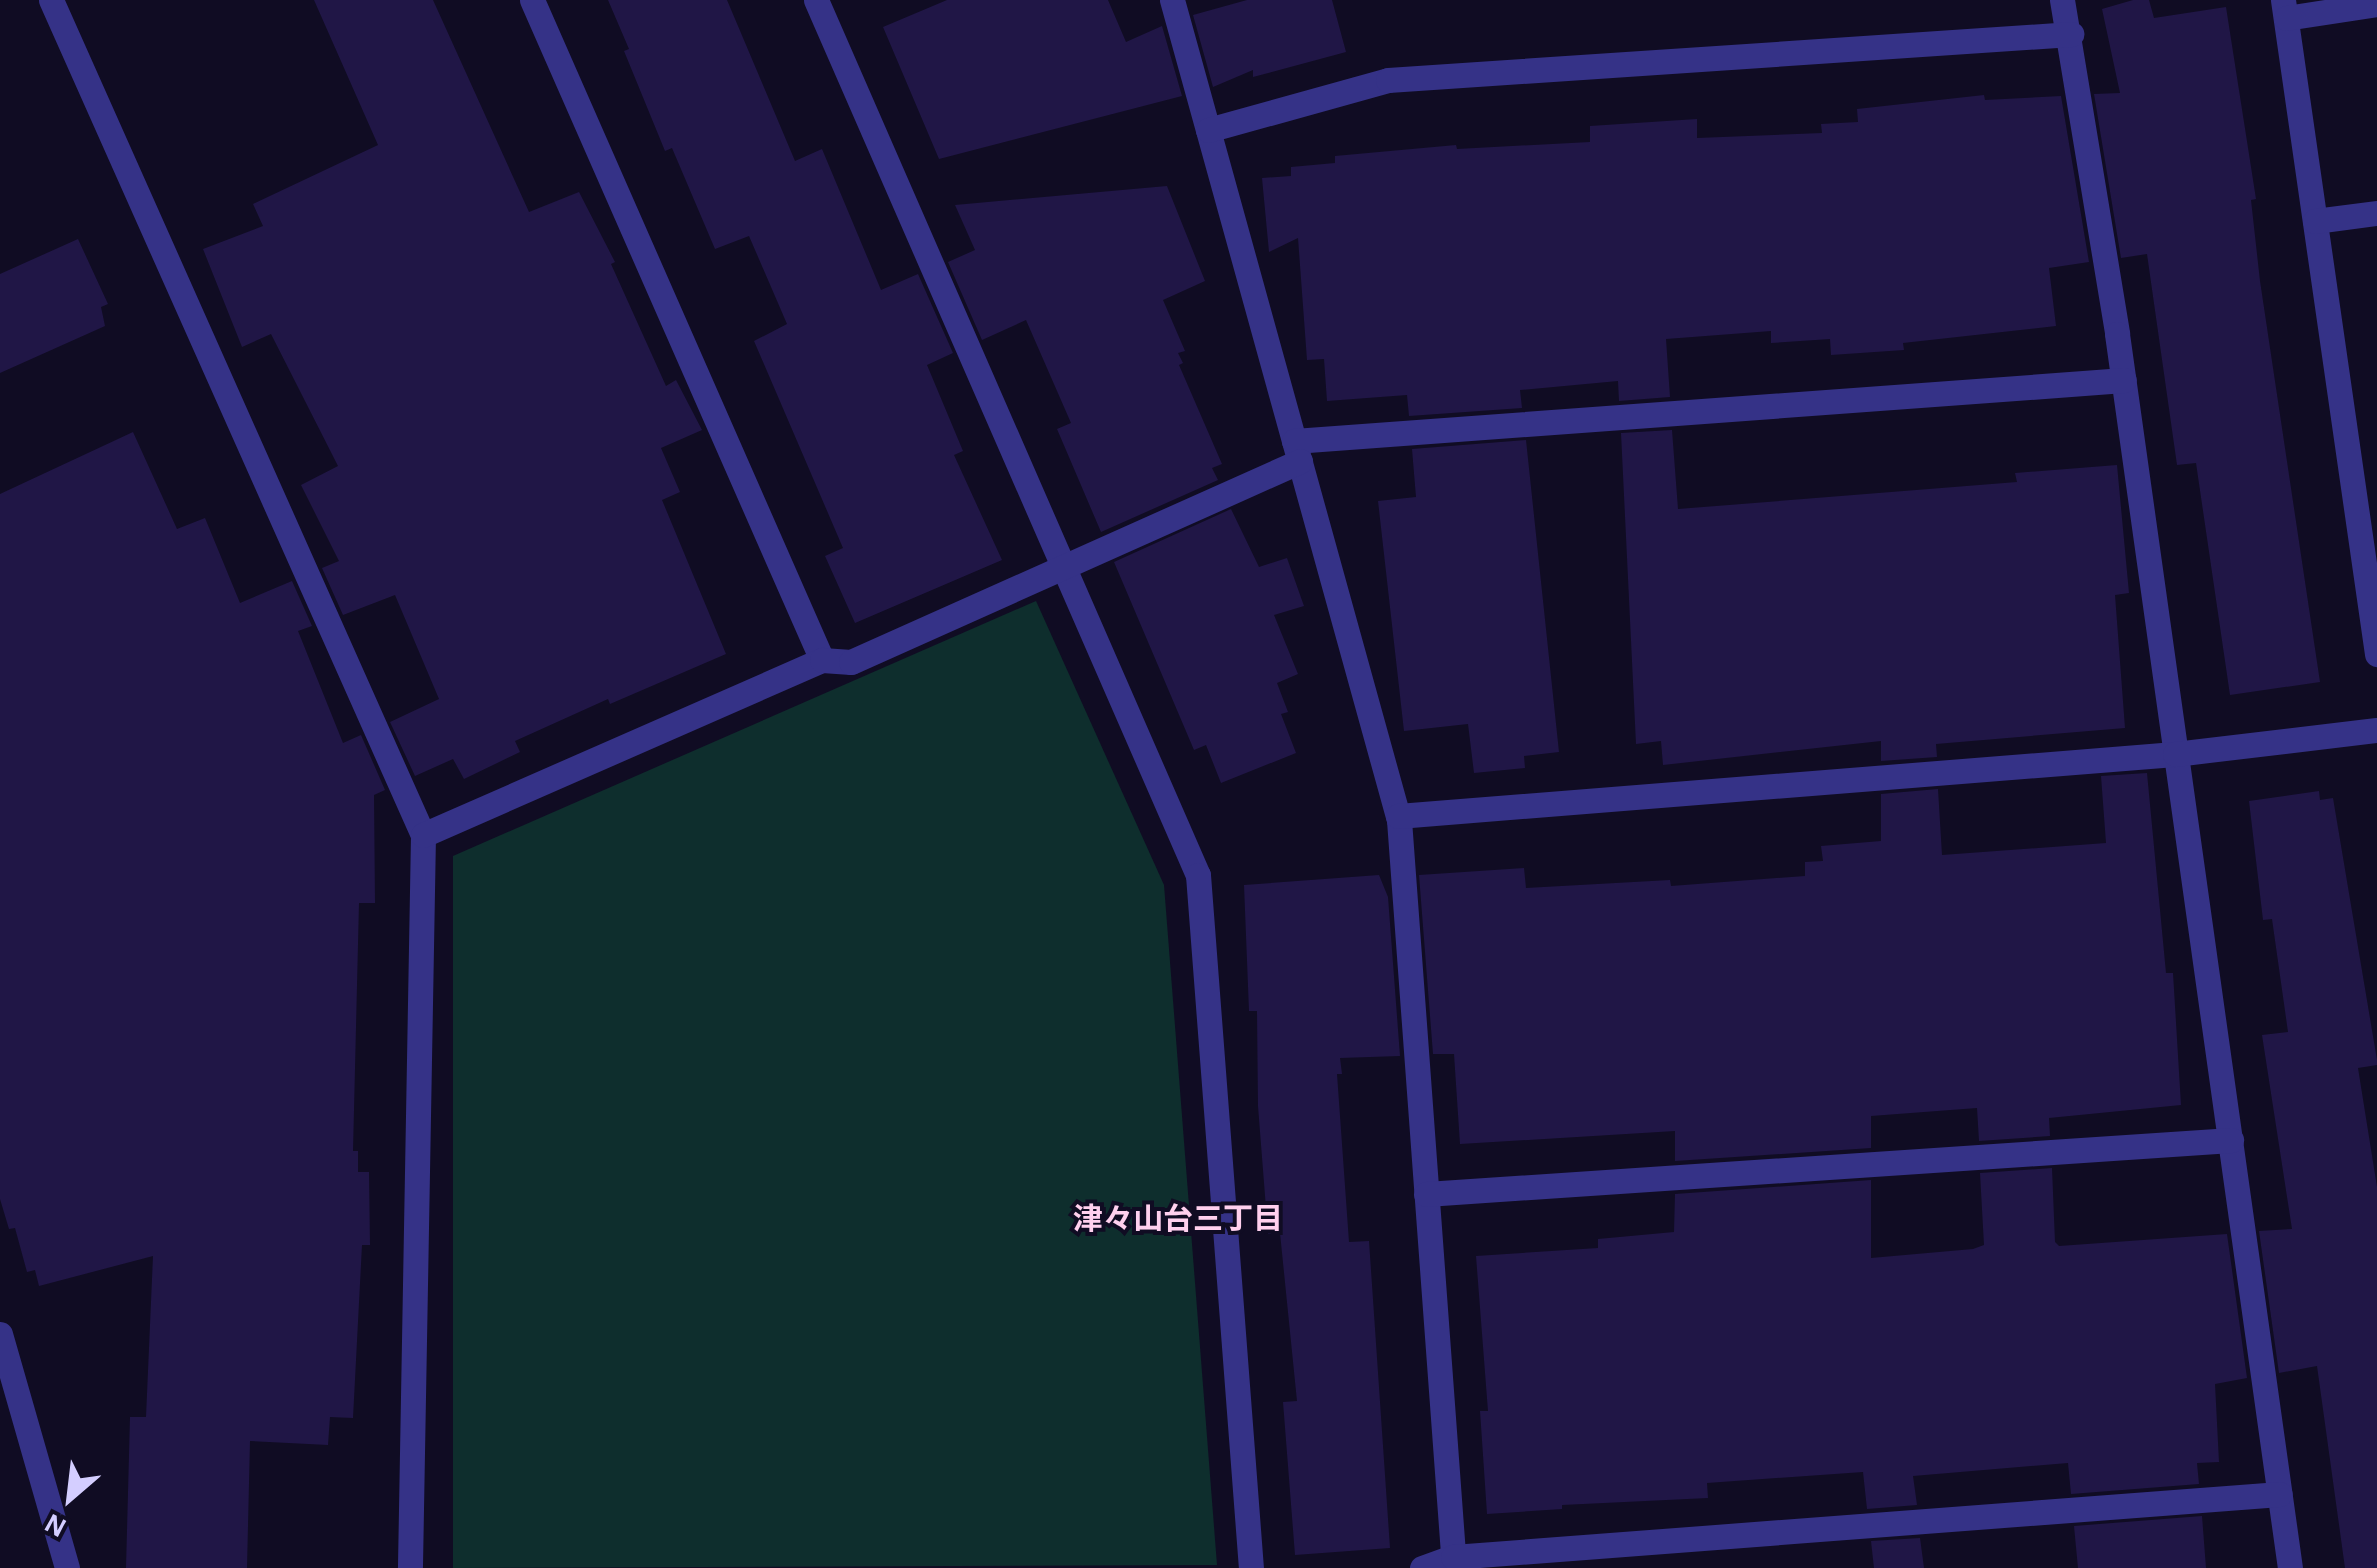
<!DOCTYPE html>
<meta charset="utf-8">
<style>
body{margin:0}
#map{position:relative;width:2377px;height:1568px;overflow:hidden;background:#100c23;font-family:"Alegreya Sans","Noto Sans JP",sans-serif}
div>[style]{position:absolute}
.green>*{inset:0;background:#0e2e2d}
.building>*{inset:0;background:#201646}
.minor>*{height:25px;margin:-12.5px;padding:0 12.5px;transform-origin:12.5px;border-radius:12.5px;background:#353287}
span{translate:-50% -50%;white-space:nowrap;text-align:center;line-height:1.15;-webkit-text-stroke:8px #100c23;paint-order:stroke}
.neighbourhood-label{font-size:30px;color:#ffd0ee;font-weight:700}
.north{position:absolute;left:20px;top:1448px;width:100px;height:100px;-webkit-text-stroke:8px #100c23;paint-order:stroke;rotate:208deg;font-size:28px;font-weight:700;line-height:40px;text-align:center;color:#d4ceff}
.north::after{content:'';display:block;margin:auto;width:35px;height:45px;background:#d4ceff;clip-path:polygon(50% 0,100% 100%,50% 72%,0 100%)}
</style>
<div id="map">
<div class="green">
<div style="clip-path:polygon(1036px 601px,1164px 885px,1217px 1565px,453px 1568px,453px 856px)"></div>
</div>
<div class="building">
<div style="clip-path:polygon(314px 0,433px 0,529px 212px,579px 192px,615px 262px,611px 264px,666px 386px,676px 380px,702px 430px,661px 448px,680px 492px,662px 500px,726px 654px,610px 704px,608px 699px,515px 741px,520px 752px,464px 779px,453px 759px,415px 776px,390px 722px,439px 699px,395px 595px,343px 615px,322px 568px,339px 561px,301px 485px,338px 466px,271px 334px,242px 347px,203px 249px,263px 226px,253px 204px,378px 145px)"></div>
<div style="clip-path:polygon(608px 0,727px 0,795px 161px,822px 149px,881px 290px,918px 274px,953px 353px,927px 365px,963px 451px,954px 455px,1002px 560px,855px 623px,825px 556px,843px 548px,754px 341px,787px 324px,749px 236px,715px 249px,672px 148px,665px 151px,624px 51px,629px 49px)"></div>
<div style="clip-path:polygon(947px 0,1108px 0,1126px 42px,1162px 26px,1182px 96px,939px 159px,883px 27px)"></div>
<div style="clip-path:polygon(1247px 0,1332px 0,1346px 52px,1253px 77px,1253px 70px,1213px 87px,1193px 15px)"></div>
<div style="clip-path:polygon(2133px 0,2149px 0,2154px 18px,2226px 7px,2256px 199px,2251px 200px,2260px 281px,2320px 682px,2230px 695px,2196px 463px,2177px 465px,2147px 254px,2121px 258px,2094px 94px,2120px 93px,2102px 9px)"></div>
<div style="clip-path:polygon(1984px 95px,1985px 100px,2061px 96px,2089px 262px,2049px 268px,2056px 326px,1903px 343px,1904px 350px,1831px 355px,1830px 339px,1771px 343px,1771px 331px,1666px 339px,1670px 397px,1619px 401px,1618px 381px,1520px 390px,1522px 408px,1409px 416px,1407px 395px,1327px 401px,1324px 359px,1307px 360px,1298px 238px,1269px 252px,1262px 178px,1291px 176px,1291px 167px,1335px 163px,1335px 156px,1456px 145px,1457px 149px,1590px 142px,1590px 126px,1697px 119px,1697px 138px,1822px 133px,1821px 124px,1858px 122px,1857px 109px)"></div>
<div style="clip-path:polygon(1167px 186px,1205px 281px,1163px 300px,1185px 351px,1178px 353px,1183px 363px,1179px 365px,1222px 464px,1212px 468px,1218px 480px,1101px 532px,1057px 429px,1071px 423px,1026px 320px,982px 340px,948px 262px,975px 250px,955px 205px)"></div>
<div style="clip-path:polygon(78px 239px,108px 304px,101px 307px,105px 326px,0 373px,0 274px)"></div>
<div style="clip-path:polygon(1672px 430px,1678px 509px,2017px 482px,2015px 473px,2117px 465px,2129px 593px,2115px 595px,2125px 728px,1936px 744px,1937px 757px,1881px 761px,1881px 741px,1663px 765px,1661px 741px,1636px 744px,1621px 433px)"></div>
<div style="clip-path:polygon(133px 432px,177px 529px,205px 518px,240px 603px,292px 581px,312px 626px,298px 631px,343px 743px,361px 735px,385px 790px,374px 795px,375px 903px,359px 903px,353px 1151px,358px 1151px,358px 1172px,369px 1172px,370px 1245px,362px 1245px,353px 1418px,330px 1417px,328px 1445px,250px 1441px,247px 1568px,126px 1568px,130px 1417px,146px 1417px,153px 1256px,39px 1286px,35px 1270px,27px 1272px,15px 1228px,9px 1229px,0 1199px,0 494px)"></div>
<div style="clip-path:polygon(1526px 440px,1559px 752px,1524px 756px,1525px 768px,1474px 773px,1468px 724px,1404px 731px,1378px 501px,1416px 497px,1412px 449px)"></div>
<div style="clip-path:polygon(1231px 509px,1259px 567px,1287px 558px,1304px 606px,1274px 615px,1298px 674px,1277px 683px,1288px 712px,1281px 714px,1296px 753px,1221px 783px,1206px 745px,1194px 750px,1114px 562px)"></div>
<div style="clip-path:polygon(2147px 773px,2166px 973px,2173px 973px,2181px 1105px,2049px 1118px,2050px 1136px,1979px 1141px,1977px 1108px,1871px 1116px,1871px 1148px,1675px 1161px,1675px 1131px,1460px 1144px,1454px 1054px,1433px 1054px,1419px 875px,1524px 868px,1526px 888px,1670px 880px,1671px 886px,1805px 876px,1805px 862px,1823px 861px,1821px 846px,1881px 841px,1881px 794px,1938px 789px,1942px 855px,2106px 843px,2101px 776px)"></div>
<div style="clip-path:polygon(2319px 791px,2320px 800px,2333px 798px,2377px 1060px,2377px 1065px,2358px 1068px,2377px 1187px,2377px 1568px,2345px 1568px,2317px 1366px,2279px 1373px,2259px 1231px,2292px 1229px,2262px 1035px,2288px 1032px,2272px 919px,2263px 920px,2249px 801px)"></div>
<div style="clip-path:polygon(1379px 875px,1388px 897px,1400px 1056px,1340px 1058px,1342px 1074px,1337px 1074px,1349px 1242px,1369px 1241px,1390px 1548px,1295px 1555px,1283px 1402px,1297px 1401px,1280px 1233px,1268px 1234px,1258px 1106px,1257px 1011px,1249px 1011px,1244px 885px)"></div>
<div style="clip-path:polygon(2052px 1168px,2055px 1242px,2059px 1246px,2227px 1234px,2247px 1378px,2215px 1384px,2219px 1462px,2197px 1463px,2199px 1484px,2071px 1494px,2068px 1463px,1913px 1476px,1917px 1505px,1867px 1509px,1863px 1472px,1707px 1483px,1708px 1498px,1562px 1505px,1562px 1509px,1487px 1514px,1480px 1411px,1488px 1411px,1476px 1256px,1598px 1248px,1598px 1239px,1674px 1232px,1675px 1194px,1871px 1180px,1871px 1258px,1973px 1249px,1984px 1245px,1980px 1173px)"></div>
<div style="clip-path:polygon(2202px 1516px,2206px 1568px,2078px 1568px,2074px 1526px)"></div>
<div style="clip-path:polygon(1920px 1538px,1924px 1568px,1874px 1568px,1871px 1541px)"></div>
</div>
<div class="minor">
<div style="left:51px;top:0;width:914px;rotate:65.99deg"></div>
<div style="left:423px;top:835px;width:733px;rotate:91.02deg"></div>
<div style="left:532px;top:0;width:721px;rotate:66.28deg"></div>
<div style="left:816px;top:0;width:955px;rotate:66.42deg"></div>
<div style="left:1198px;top:875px;width:695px;rotate:85.63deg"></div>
<div style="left:1172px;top:0;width:851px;rotate:74.53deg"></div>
<div style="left:1399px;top:820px;width:750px;rotate:85.79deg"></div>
<div style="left:2062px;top:0;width:338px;rotate:80.6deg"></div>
<div style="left:2117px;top:334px;width:1246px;rotate:82.02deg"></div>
<div style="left:2283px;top:0;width:661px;rotate:81.82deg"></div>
<div style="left:2286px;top:18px;width:92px;rotate:-8.7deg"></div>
<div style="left:1208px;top:130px;width:187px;rotate:-15.5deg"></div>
<div style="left:1388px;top:80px;width:685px;rotate:-3.85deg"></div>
<div style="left:2315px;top:221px;width:63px;rotate:-7.4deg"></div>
<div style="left:1294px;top:441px;width:832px;rotate:-4.2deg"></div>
<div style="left:1398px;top:816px;width:779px;rotate:-4.56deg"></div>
<div style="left:2175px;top:754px;width:203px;rotate:-6.8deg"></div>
<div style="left:423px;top:835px;width:436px;rotate:-23.7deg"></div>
<div style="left:822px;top:660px;width:29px;rotate:4deg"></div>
<div style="left:851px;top:662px;width:492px;rotate:-24.1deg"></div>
<div style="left:1426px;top:1194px;width:807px;rotate:-3.84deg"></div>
<div style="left:0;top:1334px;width:243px;rotate:74deg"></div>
<div style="left:1422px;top:1568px;width:33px;rotate:-20deg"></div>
<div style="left:1453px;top:1557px;width:829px;rotate:-4.36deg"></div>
</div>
<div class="neighbourhood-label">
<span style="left:1178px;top:1220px">津々山台三丁目</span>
</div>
<div class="north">N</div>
</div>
